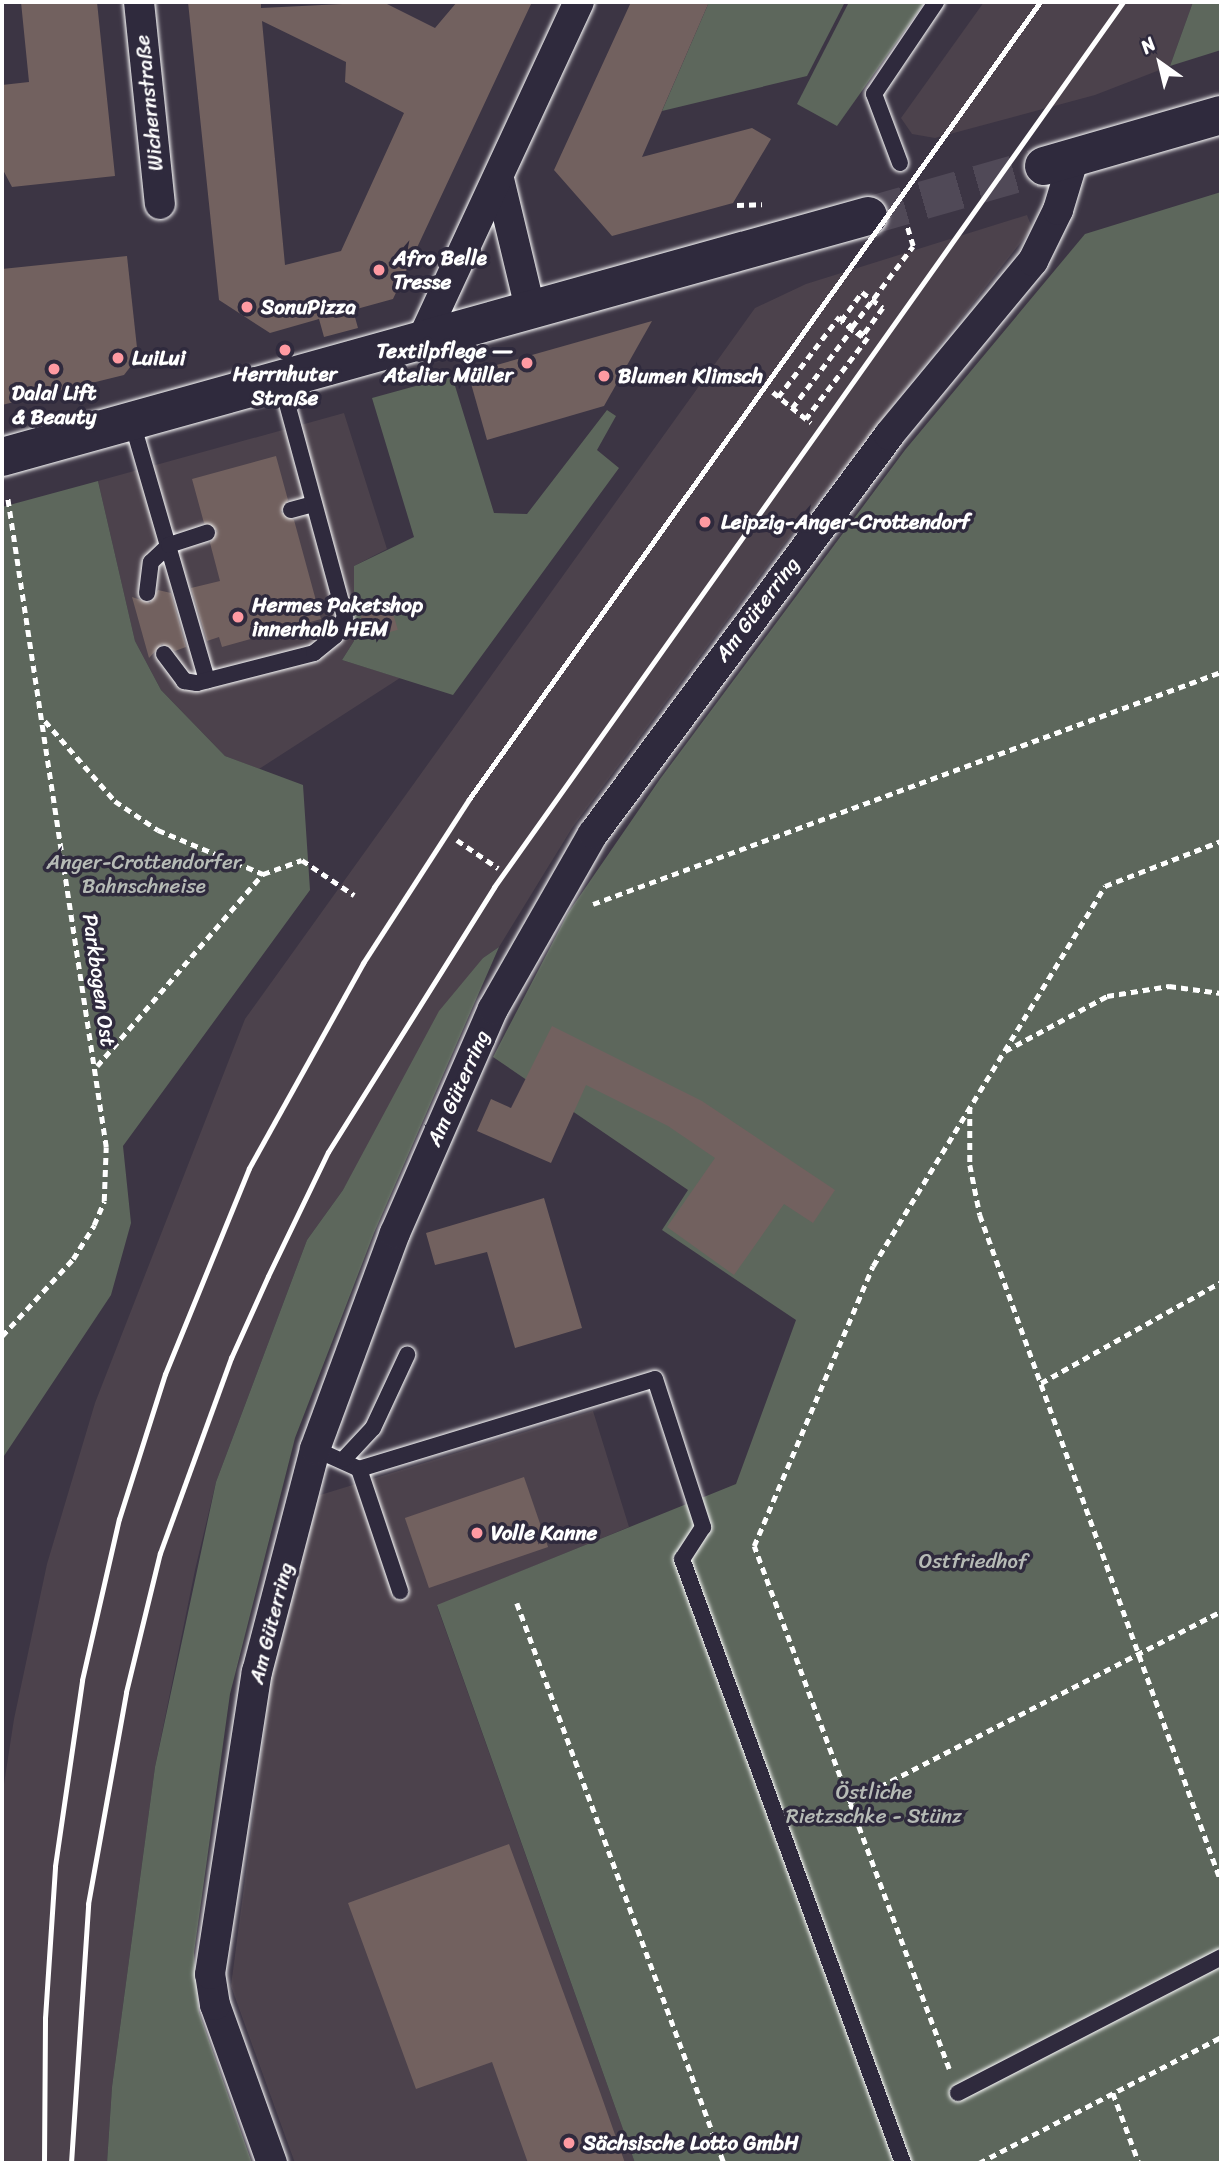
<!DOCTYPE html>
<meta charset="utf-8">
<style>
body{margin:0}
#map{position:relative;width:1223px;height:2165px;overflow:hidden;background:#3c3544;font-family:Sriracha,sans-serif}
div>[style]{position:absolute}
.built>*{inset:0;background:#4c424c}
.green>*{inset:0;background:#5d675c}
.building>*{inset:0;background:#72615f;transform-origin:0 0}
.tertiary-tunnel>*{height:38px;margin-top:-19px;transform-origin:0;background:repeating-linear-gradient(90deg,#504957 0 38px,transparent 0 57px)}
.path>*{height:4.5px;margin-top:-2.25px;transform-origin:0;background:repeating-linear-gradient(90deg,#fff 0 7px,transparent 0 12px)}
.roads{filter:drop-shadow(0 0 2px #fff) drop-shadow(0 0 2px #fff)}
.service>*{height:16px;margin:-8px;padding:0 8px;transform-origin:8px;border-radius:8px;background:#2f2a3d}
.minor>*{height:30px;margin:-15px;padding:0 15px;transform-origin:15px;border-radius:15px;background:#2f2a3d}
.tertiary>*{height:38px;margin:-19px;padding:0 19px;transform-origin:19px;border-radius:19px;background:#2f2a3d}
.rail>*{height:5px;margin:-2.5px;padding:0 2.5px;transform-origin:2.5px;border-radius:2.5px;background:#fff}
.dots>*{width:19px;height:19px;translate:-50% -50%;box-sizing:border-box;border:4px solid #2f2a3d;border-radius:50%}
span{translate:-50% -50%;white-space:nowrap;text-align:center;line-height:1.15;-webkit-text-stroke:7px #2f2a3d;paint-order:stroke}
.street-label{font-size:21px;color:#fff}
.poi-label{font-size:21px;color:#fff;font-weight:700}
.left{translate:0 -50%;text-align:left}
.right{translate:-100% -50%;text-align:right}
.park-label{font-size:21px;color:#b6bbb6}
.frame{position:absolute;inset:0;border:4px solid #fff;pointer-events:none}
.north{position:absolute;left:1125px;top:28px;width:70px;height:70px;-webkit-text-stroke:5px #2f2a3d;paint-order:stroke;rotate:326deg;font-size:19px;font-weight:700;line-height:28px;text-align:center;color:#fff}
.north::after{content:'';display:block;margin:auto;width:24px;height:32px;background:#fff;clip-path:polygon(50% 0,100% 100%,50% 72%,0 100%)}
</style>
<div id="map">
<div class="built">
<div style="clip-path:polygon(984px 2px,1193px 2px,1170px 66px,1095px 95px,935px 138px,912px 134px,901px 118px)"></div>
<div style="clip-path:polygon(1027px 215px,1032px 228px,780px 549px,572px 828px,499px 947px,483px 958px,343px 1190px,307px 1240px,216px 1482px,195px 1570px,155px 1767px,112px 2087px,107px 2163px,2px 2163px,2px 1797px,14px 1719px,47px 1564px,95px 1403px,245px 1019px,755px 308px,806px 284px)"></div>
<div style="clip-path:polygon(344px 413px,387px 549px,354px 566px,354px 641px,342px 660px,400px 678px,259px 769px,225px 756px,161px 690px,135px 641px,98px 481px)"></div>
<div style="clip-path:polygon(593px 1411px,629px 1527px,437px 1606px,635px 2163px,295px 2163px,231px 1986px,272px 1672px,317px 1496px)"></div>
</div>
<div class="green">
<div style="clip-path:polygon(709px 2px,845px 2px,807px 76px,662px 111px)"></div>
<div style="clip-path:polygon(849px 2px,925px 2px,837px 126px,797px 104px)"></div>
<div style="clip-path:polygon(1193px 2px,1221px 2px,1221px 50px,1170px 66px)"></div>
<div style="clip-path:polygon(1221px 192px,1221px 2163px,635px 2163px,437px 1605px,736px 1484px,796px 1320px,662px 1230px,688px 1190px,493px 1057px,568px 913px,660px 779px,905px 450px,1085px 234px)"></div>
<div style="clip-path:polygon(452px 376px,494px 513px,527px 514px,607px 410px,616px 416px,597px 450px,619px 468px,453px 695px,342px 660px,354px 641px,354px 566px,414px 537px,372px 398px)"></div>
<div style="clip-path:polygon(98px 481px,135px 641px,161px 690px,225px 756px,303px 785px,310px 890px,123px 1146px,131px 1223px,111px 1295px,2px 1459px,2px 507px)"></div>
<div style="clip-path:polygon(499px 947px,374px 1233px,295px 1438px,230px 1694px,194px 1953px,199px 2012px,252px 2163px,107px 2163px,112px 2087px,155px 1767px,216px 1482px,307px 1240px,343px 1190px,439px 1011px,483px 958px)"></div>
</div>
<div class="building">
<div style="clip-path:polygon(21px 2px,97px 2px,115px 176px,12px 187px,2px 168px,2px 85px,29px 82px)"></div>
<div style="clip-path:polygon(evenodd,188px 2px,261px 2px,261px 8px,383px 2px,435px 28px,457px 2px,532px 2px,393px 299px,353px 310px,358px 328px,324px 337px,319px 319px,270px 333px,219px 300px,188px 2px,262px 21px,346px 62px,345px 82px,404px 113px,341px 251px,285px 265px,262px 21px)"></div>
<div style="clip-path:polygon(631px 2px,709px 2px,642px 157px,752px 128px,771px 139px,733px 203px,612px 236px,554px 170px)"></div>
<div style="clip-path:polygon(127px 256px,138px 357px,124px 375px,2px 405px,2px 269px)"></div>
<div style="clip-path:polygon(652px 321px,604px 406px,487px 440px,468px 373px)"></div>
<div style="clip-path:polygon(276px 456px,288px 500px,281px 512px,294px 520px,321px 619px,222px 647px,219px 637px,207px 641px,191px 588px,220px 581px,210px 543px,217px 531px,204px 523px,192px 479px)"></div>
<div style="clip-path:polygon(158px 590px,171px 593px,186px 647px,175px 651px,162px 644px,149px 658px,132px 597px,150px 603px)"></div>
<div style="left:389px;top:599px;width:32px;height:32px;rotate:74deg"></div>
<div style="clip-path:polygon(552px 1026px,702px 1101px,835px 1190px,813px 1223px,784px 1204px,734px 1275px,667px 1227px,715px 1158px,668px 1126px,586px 1085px,551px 1163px,477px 1131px,491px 1099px,511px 1108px)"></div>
<div style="clip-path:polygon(544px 1198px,582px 1328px,515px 1348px,487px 1252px,435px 1265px,426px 1233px)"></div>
<div style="left:524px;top:1477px;width:74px;height:126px;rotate:71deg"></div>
<div style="clip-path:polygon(509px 1844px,600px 2092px,625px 2163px,528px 2163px,492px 2062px,416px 2089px,348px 1903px)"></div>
</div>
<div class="tertiary-tunnel">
<div style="left:868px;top:216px;width:183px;rotate:-15.9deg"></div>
</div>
<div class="path">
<div style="left:737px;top:205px;width:25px;rotate:-2deg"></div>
<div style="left:862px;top:292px;width:26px;rotate:37deg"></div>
<div style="left:883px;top:308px;width:36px;rotate:126deg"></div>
<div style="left:862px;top:337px;width:26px;rotate:-143deg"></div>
<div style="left:841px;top:321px;width:36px;rotate:-54deg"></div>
<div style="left:852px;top:327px;width:101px;rotate:-53deg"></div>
<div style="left:913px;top:246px;width:21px;rotate:-107deg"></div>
<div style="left:773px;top:392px;width:49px;rotate:39.2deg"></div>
<div style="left:778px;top:397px;width:101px;rotate:-52.7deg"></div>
<div style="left:839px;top:317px;width:36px;rotate:36deg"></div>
<div style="left:868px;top:338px;width:102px;rotate:127.4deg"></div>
<div style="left:792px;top:408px;width:99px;rotate:-52.8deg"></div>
<div style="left:45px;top:721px;width:106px;rotate:48.8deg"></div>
<div style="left:115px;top:801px;width:52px;rotate:34deg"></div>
<div style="left:158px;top:830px;width:114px;rotate:22.7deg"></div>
<div style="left:457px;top:840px;width:50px;rotate:34.3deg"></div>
<div style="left:593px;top:904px;width:669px;rotate:-20.28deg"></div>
<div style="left:1005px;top:1051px;width:116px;rotate:-28.3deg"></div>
<div style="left:1107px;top:996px;width:63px;rotate:-9.2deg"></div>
<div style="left:1169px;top:986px;width:52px;rotate:7.7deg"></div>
<div style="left:97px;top:1066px;width:254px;rotate:-49.2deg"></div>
<div style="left:263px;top:874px;width:41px;rotate:-19.7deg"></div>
<div style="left:302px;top:860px;width:63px;rotate:33.9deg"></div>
<div style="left:970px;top:1107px;width:58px;rotate:90deg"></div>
<div style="left:970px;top:1165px;width:51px;rotate:78.7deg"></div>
<div style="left:980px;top:1215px;width:708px;rotate:70.11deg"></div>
<div style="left:2px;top:1336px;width:105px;rotate:-47.3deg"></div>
<div style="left:73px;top:1259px;width:40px;rotate:-58deg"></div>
<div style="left:94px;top:1225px;width:26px;rotate:-67deg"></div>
<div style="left:104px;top:1201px;width:54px;rotate:-87.9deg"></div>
<div style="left:106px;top:1147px;width:659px;rotate:-98.63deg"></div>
<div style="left:1041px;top:1383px;width:206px;rotate:-29.3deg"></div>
<div style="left:517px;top:1603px;width:597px;rotate:69.71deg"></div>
<div style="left:848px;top:1803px;width:420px;rotate:-27.2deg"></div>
<div style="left:949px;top:2069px;width:558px;rotate:-110.45deg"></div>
<div style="left:754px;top:1546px;width:304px;rotate:-67deg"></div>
<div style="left:873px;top:1266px;width:445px;rotate:-58.6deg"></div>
<div style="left:1105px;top:886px;width:124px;rotate:-21.2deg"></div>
<div style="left:1113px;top:2093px;width:75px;rotate:69.6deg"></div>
<div style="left:979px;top:2163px;width:273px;rotate:-27.5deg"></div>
</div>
<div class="roads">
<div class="service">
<div style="left:900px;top:163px;width:74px;rotate:-110.6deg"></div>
<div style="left:874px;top:94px;width:111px;rotate:-56deg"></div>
<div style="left:132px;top:422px;width:269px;rotate:73.8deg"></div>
<div style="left:291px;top:510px;width:23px;rotate:-15deg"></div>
<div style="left:147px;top:593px;width:31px;rotate:-83deg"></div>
<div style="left:151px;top:562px;width:25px;rotate:-43deg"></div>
<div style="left:169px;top:545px;width:40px;rotate:-18deg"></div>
<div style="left:164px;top:654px;width:34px;rotate:53deg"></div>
<div style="left:184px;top:681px;width:13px;rotate:9deg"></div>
<div style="left:197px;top:683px;width:121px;rotate:-14.4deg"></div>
<div style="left:314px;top:653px;width:27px;rotate:-39deg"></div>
<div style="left:335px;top:636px;width:21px;rotate:-62deg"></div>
<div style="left:345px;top:617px;width:245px;rotate:-105.2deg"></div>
<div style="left:315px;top:1449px;width:48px;rotate:24.4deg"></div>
<div style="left:359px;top:1469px;width:309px;rotate:-16.9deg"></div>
<div style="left:655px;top:1379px;width:156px;rotate:72deg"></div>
<div style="left:703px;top:1527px;width:38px;rotate:123deg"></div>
<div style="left:682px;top:1559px;width:643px;rotate:69.9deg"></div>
<div style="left:344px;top:1459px;width:42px;rotate:-46.9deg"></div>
<div style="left:373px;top:1428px;width:81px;rotate:-65deg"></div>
<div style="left:359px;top:1469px;width:129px;rotate:71.4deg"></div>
<div style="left:958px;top:2093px;width:296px;rotate:-27.3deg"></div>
</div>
<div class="minor">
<div style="left:139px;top:2px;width:203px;rotate:84.1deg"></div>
<div style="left:499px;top:179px;width:137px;rotate:76.5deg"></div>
<div style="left:421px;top:342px;width:375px;rotate:-65.1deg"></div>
<div style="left:272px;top:2163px;width:168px;rotate:-109.8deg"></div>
<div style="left:215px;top:2005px;width:31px;rotate:-99deg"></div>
<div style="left:210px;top:1974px;width:306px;rotate:-81.2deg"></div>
<div style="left:257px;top:1672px;width:230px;rotate:-75.4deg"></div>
<div style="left:315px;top:1449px;width:230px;rotate:-69.7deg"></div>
<div style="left:395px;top:1233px;width:244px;rotate:-66.4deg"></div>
<div style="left:493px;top:1009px;width:202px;rotate:-60.3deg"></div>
<div style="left:593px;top:834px;width:497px;rotate:-53.4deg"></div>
<div style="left:889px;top:435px;width:226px;rotate:-50.4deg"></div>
<div style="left:1033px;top:261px;width:57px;rotate:-63.9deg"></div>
<div style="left:1058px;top:210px;width:55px;rotate:-73.2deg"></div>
</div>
<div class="tertiary">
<div style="left:1044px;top:166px;width:184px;rotate:-16.1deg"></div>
<div style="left:2px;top:457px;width:899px;rotate:-15.55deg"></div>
</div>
</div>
<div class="rail">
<div style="left:44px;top:2163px;width:145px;rotate:-89.6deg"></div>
<div style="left:45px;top:2018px;width:152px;rotate:-86.2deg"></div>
<div style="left:55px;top:1866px;width:188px;rotate:-81.7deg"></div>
<div style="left:82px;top:1680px;width:165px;rotate:-77.1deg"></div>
<div style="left:119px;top:1519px;width:152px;rotate:-72.4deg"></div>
<div style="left:165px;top:1374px;width:222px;rotate:-67.8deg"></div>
<div style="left:249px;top:1168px;width:235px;rotate:-60.9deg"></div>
<div style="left:363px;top:963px;width:195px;rotate:-57.1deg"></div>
<div style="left:469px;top:799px;width:980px;rotate:-54.38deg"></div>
<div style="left:71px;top:2163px;width:260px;rotate:-86.2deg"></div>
<div style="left:88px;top:1904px;width:215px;rotate:-79.8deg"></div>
<div style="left:126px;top:1692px;width:143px;rotate:-76.3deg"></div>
<div style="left:160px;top:1553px;width:208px;rotate:-70deg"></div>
<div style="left:231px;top:1358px;width:90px;rotate:-65.7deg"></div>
<div style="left:268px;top:1276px;width:138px;rotate:-64.2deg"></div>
<div style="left:328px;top:1152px;width:313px;rotate:-57.9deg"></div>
<div style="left:494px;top:887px;width:1086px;rotate:-54.6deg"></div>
</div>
<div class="dots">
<div style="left:379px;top:270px;background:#ff9aa2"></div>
<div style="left:247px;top:307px;background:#ff9aa2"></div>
<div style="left:285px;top:350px;background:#ff9aa2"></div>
<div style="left:118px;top:358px;background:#ff9aa2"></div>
<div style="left:527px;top:363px;background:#ff9aa2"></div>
<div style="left:54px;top:369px;background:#ff9aa2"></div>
<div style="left:604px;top:376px;background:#ff9aa2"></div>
<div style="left:705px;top:522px;background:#ff9aa2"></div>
<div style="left:238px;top:617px;background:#ff9aa2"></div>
<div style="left:477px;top:1533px;background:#ff9aa2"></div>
<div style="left:569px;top:2143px;background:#ff9aa2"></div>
</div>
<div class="street-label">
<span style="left:149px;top:103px;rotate:-96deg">Wichernstraße</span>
<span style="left:757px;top:609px;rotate:-53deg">Am Güterring</span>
<span style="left:99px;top:980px;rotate:82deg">Parkbogen Ost</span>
<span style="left:458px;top:1088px;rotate:-66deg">Am Güterring</span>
<span style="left:271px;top:1623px;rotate:-76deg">Am Güterring</span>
</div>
<div class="poi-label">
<span class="left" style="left:393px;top:270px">Afro Belle<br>Tresse</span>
<span class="left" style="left:261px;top:307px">SonuPizza</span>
<span class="right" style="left:513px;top:363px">Textilpflege —<br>Atelier Müller</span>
<span class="left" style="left:132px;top:358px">LuiLui</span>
<span style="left:285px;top:386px">Herrnhuter<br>Straße</span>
<span class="left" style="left:618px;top:376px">Blumen Klimsch</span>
<span style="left:54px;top:405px">Dalal Lift<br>&amp; Beauty</span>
<span class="left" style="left:721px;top:522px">Leipzig-Anger-Crottendorf</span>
<span class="left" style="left:252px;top:617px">Hermes Paketshop<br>innerhalb HEM</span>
<span class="left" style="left:491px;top:1533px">Volle Kanne</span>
<span class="left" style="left:583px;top:2143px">Sächsische Lotto GmbH</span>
</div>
<div class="park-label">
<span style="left:144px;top:874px">Anger-Crottendorfer<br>Bahnschneise</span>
<span style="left:973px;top:1561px">Ostfriedhof</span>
<span style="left:874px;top:1804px">Östliche<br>Rietzschke - Stünz</span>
</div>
<div class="frame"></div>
<div class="north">N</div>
</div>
